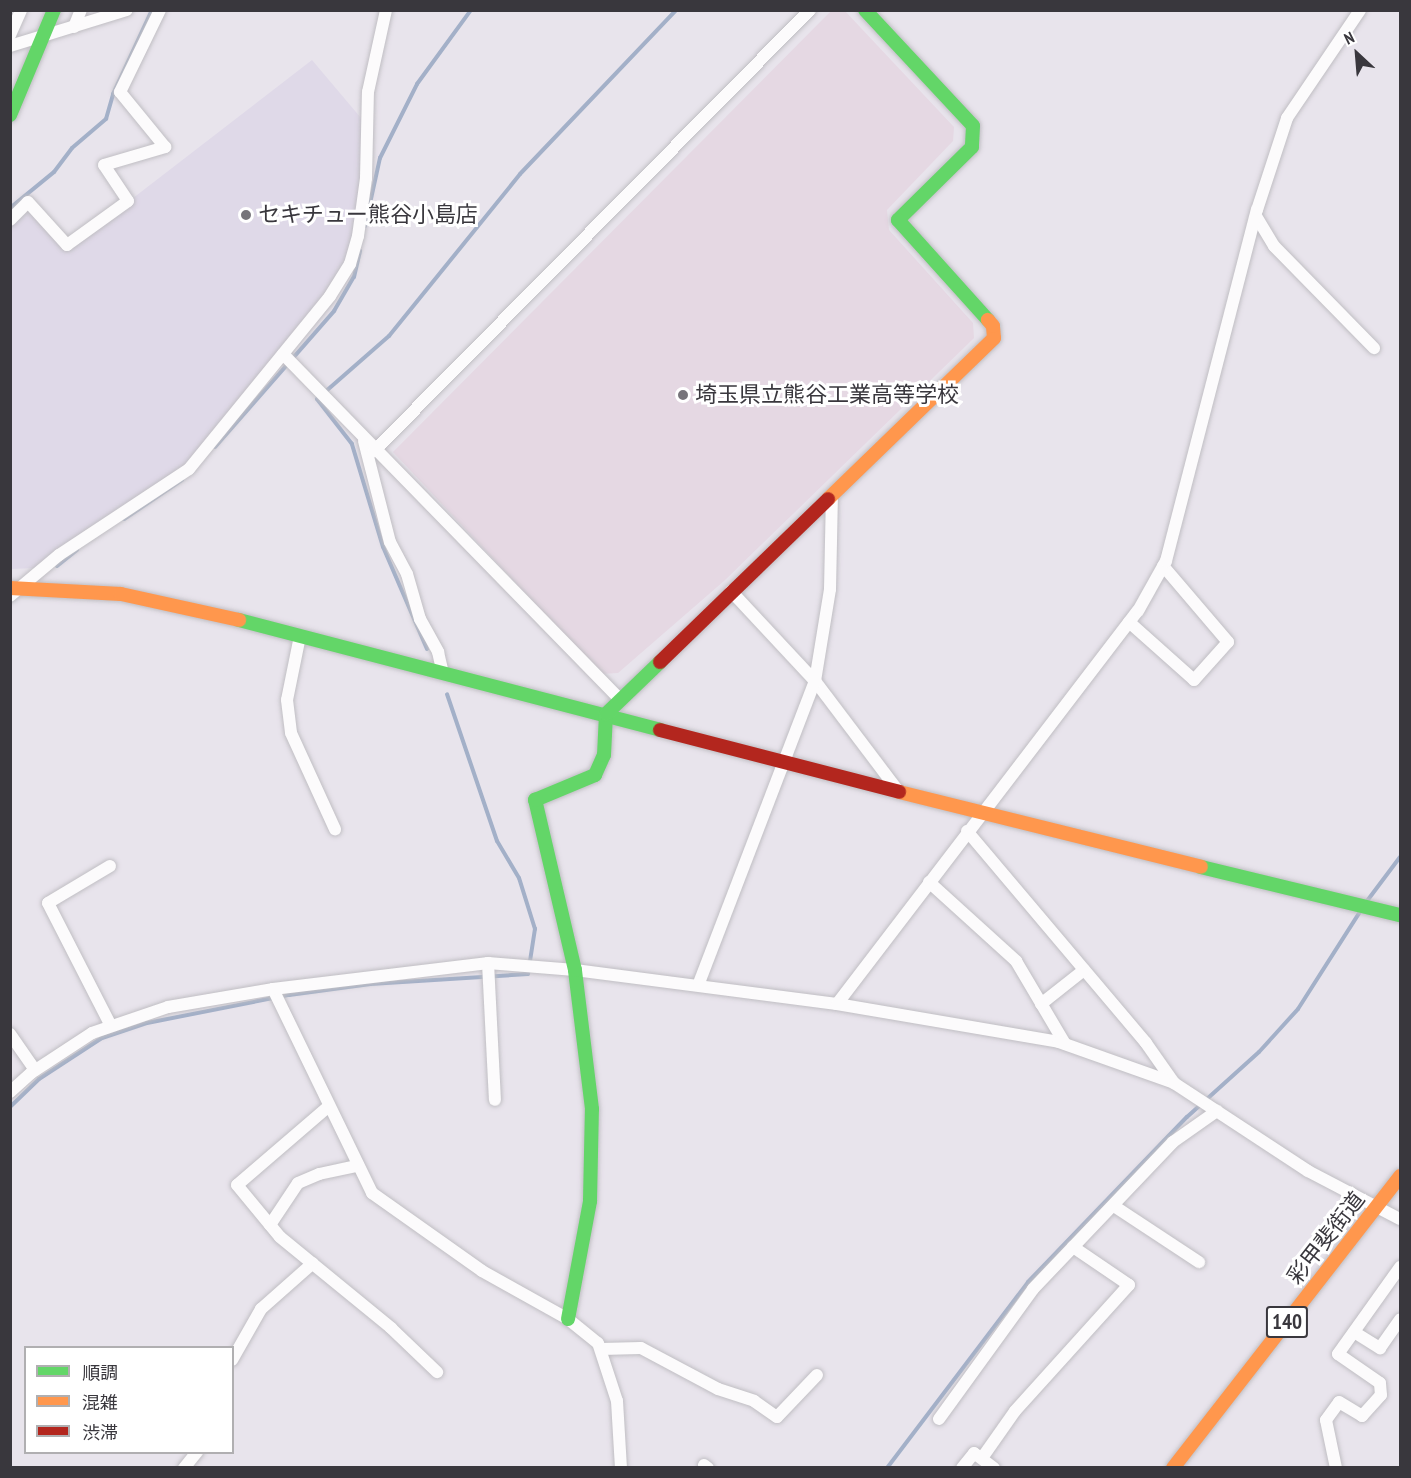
<!DOCTYPE html>
<meta charset="utf-8">
<style>
body{margin:0}
#map{position:relative;width:1411px;height:1478px;overflow:hidden;background:#e8e4ec;font-family:"PT Sans Narrow","Noto Sans JP",sans-serif}
div>[style]{position:absolute}
.built>*{inset:0;background:#dfd9e8}
.education>*{inset:0;background:#e5d8e3}
.stream>*{height:4px;margin:-2px;padding:0 2px;transform-origin:2px;border-radius:2px;background:#a3b0c8}
.roads{filter:drop-shadow(0 0 2px #c0bec3) drop-shadow(0 0 2px #c0bec3)}
.street>*{height:12px;margin:-6px;padding:0 6px;transform-origin:6px;border-radius:6px;background:#fcfbfc}
.fast>*{height:14px;margin:-7px;padding:0 7px;transform-origin:7px;border-radius:7px;background:#63d668}
.slow>*{height:14px;margin:-7px;padding:0 7px;transform-origin:7px;border-radius:7px;background:#ff974d}
.jam>*{height:14px;margin:-7px;padding:0 7px;transform-origin:7px;border-radius:7px;background:#b3261e}
.dots>*{width:16px;height:16px;translate:-50% -50%;box-sizing:border-box;border:3px solid #fff;border-radius:50%}
span{translate:-50% -50%;white-space:nowrap;text-align:center;line-height:1.15;-webkit-text-stroke:6px #fff;paint-order:stroke}
.shield-label span{padding:2px 4px;background:#fff;border:2px solid;border-radius:4px;-webkit-text-stroke-width:0}
.shield-label{font-size:21px;color:#39373d;font-weight:700}
.poi-label{font-size:22px;color:#39373d}
.left{translate:0 -50%;text-align:left}
.street-label{font-size:22px;color:#39373d}
.frame{position:absolute;inset:0;border:12px solid #39373d;pointer-events:none}
.legend{position:absolute;left:24px;top:1346px;width:210px;height:108px;box-sizing:border-box;background:#fff;border:2px solid #b0afb1;margin:0;padding:8px 10px;list-style:none;font-size:18px;color:#39373d}
.legend li{display:flex;align-items:center;gap:12px;height:30px}
.legend b{width:30px;border:2px solid #b0afb1}
.north{position:absolute;left:1327px;top:24px;width:60px;height:60px;-webkit-text-stroke:4px #fff;paint-order:stroke;rotate:334deg;font-size:16px;font-weight:700;line-height:24px;text-align:center;color:#39373d}
.north::after{content:'';display:block;margin:auto;width:21px;height:27px;background:#39373d;clip-path:polygon(50% 0,100% 100%,50% 72%,0 100%)}
</style>
<div id="map">
<div class="built">
<div style="clip-path:polygon(312px 60px,361px 118px,363px 171px,348px 262px,327px 293px,188px 464px,35px 568px,11px 569px,10px 226px,30px 210px,67px 249px)"></div>
</div>
<div class="education">
<div style="clip-path:polygon(831px 11px,845px 11px,954px 127px,953px 141px,887px 210px,889px 230px,973px 323px,974px 338px,724px 581px,618px 673px,601px 674px,393px 452px)"></div>
</div>
<div class="stream">
<div style="left:10px;top:208px;width:57px;rotate:-39.3deg"></div>
<div style="left:54px;top:172px;width:30px;rotate:-53deg"></div>
<div style="left:72px;top:148px;width:45px;rotate:-40.5deg"></div>
<div style="left:106px;top:119px;width:26px;rotate:-74deg"></div>
<div style="left:113px;top:94px;width:93px;rotate:-65.1deg"></div>
<div style="left:365px;top:226px;width:70px;rotate:-77.6deg"></div>
<div style="left:380px;top:158px;width:83px;rotate:-63.4deg"></div>
<div style="left:417px;top:84px;width:92px;rotate:-53.9deg"></div>
<div style="left:215px;top:447px;width:181px;rotate:-48.8deg"></div>
<div style="left:334px;top:311px;width:39px;rotate:-60deg"></div>
<div style="left:354px;top:277px;width:27px;rotate:-77deg"></div>
<div style="left:124px;top:519px;width:70px;rotate:-33.9deg"></div>
<div style="left:57px;top:566px;width:26px;rotate:-39deg"></div>
<div style="left:427px;top:649px;width:111px;rotate:-113.3deg"></div>
<div style="left:383px;top:547px;width:108px;rotate:-106.8deg"></div>
<div style="left:352px;top:444px;width:57px;rotate:-127.9deg"></div>
<div style="left:317px;top:399px;width:96px;rotate:-41.2deg"></div>
<div style="left:389px;top:336px;width:208px;rotate:-51deg"></div>
<div style="left:520px;top:174px;width:226px;rotate:-46.4deg"></div>
<div style="left:1367px;top:901px;width:55px;rotate:-53.1deg"></div>
<div style="left:10px;top:1107px;width:40px;rotate:-44deg"></div>
<div style="left:39px;top:1079px;width:75px;rotate:-33.1deg"></div>
<div style="left:102px;top:1038px;width:47px;rotate:-18.4deg"></div>
<div style="left:147px;top:1023px;width:145px;rotate:-11.2deg"></div>
<div style="left:289px;top:995px;width:82px;rotate:-7.7deg"></div>
<div style="left:370px;top:984px;width:158px;rotate:-3.6deg"></div>
<div style="left:528px;top:974px;width:46px;rotate:-81.2deg"></div>
<div style="left:535px;top:929px;width:53px;rotate:-107.4deg"></div>
<div style="left:519px;top:878px;width:43px;rotate:-120.7deg"></div>
<div style="left:497px;top:841px;width:155px;rotate:-108.8deg"></div>
<div style="left:887px;top:1468px;width:233px;rotate:-52.8deg"></div>
<div style="left:1028px;top:1282px;width:229px;rotate:-46.1deg"></div>
<div style="left:1187px;top:1117px;width:97px;rotate:-42.1deg"></div>
<div style="left:1259px;top:1052px;width:58px;rotate:-47.8deg"></div>
<div style="left:1298px;top:1009px;width:117px;rotate:-57.5deg"></div>
</div>
<div class="roads">
<div class="street">
<div style="left:74px;top:27px;width:18px;rotate:-68deg"></div>
<div style="left:10px;top:35px;width:27px;rotate:-66deg"></div>
<div style="left:10px;top:46px;width:122px;rotate:-17.1deg"></div>
<div style="left:1256px;top:216px;width:35px;rotate:59deg"></div>
<div style="left:1274px;top:246px;width:143px;rotate:45.6deg"></div>
<div style="left:10px;top:220px;width:25px;rotate:-45deg"></div>
<div style="left:28px;top:202px;width:58px;rotate:47.8deg"></div>
<div style="left:67px;top:245px;width:75px;rotate:-35.8deg"></div>
<div style="left:128px;top:201px;width:43px;rotate:-123.7deg"></div>
<div style="left:104px;top:165px;width:64px;rotate:-16.4deg"></div>
<div style="left:165px;top:147px;width:71px;rotate:-129.3deg"></div>
<div style="left:120px;top:92px;width:91px;rotate:-64deg"></div>
<div style="left:283px;top:354px;width:482px;rotate:45.7deg"></div>
<div style="left:364px;top:441px;width:104px;rotate:75.6deg"></div>
<div style="left:390px;top:542px;width:36px;rotate:62deg"></div>
<div style="left:407px;top:574px;width:47px;rotate:73.9deg"></div>
<div style="left:420px;top:619px;width:38px;rotate:61deg"></div>
<div style="left:438px;top:652px;width:22px;rotate:77deg"></div>
<div style="left:374px;top:451px;width:620px;rotate:-45.33deg"></div>
<div style="left:731px;top:591px;width:123px;rotate:47deg"></div>
<div style="left:815px;top:681px;width:139px;rotate:52.9deg"></div>
<div style="left:10px;top:596px;width:64px;rotate:-39.9deg"></div>
<div style="left:59px;top:555px;width:156px;rotate:-33.5deg"></div>
<div style="left:189px;top:469px;width:223px;rotate:-50.8deg"></div>
<div style="left:330px;top:296px;width:38px;rotate:-58deg"></div>
<div style="left:350px;top:264px;width:29px;rotate:-74deg"></div>
<div style="left:358px;top:236px;width:59px;rotate:-82.1deg"></div>
<div style="left:366px;top:178px;width:86px;rotate:-88.7deg"></div>
<div style="left:368px;top:92px;width:84px;rotate:-77.6deg"></div>
<div style="left:1129px;top:622px;width:87px;rotate:41.7deg"></div>
<div style="left:1194px;top:680px;width:51px;rotate:-48.2deg"></div>
<div style="left:1228px;top:642px;width:100px;rotate:-130.5deg"></div>
<div style="left:300px;top:636px;width:65px;rotate:101.5deg"></div>
<div style="left:287px;top:700px;width:33px;rotate:83deg"></div>
<div style="left:291px;top:733px;width:106px;rotate:65.4deg"></div>
<div style="left:967px;top:831px;width:277px;rotate:49.8deg"></div>
<div style="left:1146px;top:1043px;width:49px;rotate:55deg"></div>
<div style="left:110px;top:866px;width:72px;rotate:149.2deg"></div>
<div style="left:48px;top:903px;width:138px;rotate:62.9deg"></div>
<div style="left:929px;top:882px;width:118px;rotate:42.2deg"></div>
<div style="left:1016px;top:961px;width:96px;rotate:59.4deg"></div>
<div style="left:488px;top:963px;width:137px;rotate:87.1deg"></div>
<div style="left:699px;top:983px;width:324px;rotate:-69deg"></div>
<div style="left:815px;top:681px;width:93px;rotate:-80.7deg"></div>
<div style="left:830px;top:589px;width:94px;rotate:-88.8deg"></div>
<div style="left:273px;top:989px;width:227px;rotate:64.1deg"></div>
<div style="left:372px;top:1193px;width:135px;rotate:35.3deg"></div>
<div style="left:482px;top:1271px;width:98px;rotate:29.2deg"></div>
<div style="left:568px;top:1319px;width:38px;rotate:39deg"></div>
<div style="left:598px;top:1343px;width:61px;rotate:71.9deg"></div>
<div style="left:617px;top:1401px;width:67px;rotate:86.6deg"></div>
<div style="left:837px;top:1004px;width:495px;rotate:-52.6deg"></div>
<div style="left:1138px;top:611px;width:57px;rotate:-60.8deg"></div>
<div style="left:1166px;top:561px;width:363px;rotate:-75.5deg"></div>
<div style="left:1257px;top:210px;width:97px;rotate:-71.9deg"></div>
<div style="left:1287px;top:118px;width:130px;rotate:-55.9deg"></div>
<div style="left:1041px;top:1004px;width:55px;rotate:-38.3deg"></div>
<div style="left:10px;top:1034px;width:44px;rotate:55.2deg"></div>
<div style="left:10px;top:1092px;width:28px;rotate:-42deg"></div>
<div style="left:31px;top:1073px;width:73px;rotate:-33.3deg"></div>
<div style="left:92px;top:1033px;width:80px;rotate:-18.9deg"></div>
<div style="left:168px;top:1007px;width:107px;rotate:-9.7deg"></div>
<div style="left:273px;top:989px;width:217px;rotate:-6.9deg"></div>
<div style="left:488px;top:963px;width:87px;rotate:4.6deg"></div>
<div style="left:575px;top:970px;width:264px;rotate:7.4deg"></div>
<div style="left:837px;top:1004px;width:225px;rotate:9.7deg"></div>
<div style="left:1059px;top:1042px;width:122px;rotate:19.6deg"></div>
<div style="left:1174px;top:1083px;width:160px;rotate:33.3deg"></div>
<div style="left:1308px;top:1171px;width:104px;rotate:27.6deg"></div>
<div style="left:329px;top:1106px;width:121px;rotate:139.3deg"></div>
<div style="left:237px;top:1185px;width:67px;rotate:50.4deg"></div>
<div style="left:280px;top:1237px;width:144px;rotate:39.3deg"></div>
<div style="left:391px;top:1328px;width:64px;rotate:43.7deg"></div>
<div style="left:1114px;top:1206px;width:102px;rotate:33.4deg"></div>
<div style="left:270px;top:1225px;width:50px;rotate:-56.3deg"></div>
<div style="left:298px;top:1183px;width:23px;rotate:-23deg"></div>
<div style="left:319px;top:1174px;width:40px;rotate:-12deg"></div>
<div style="left:1354px;top:1332px;width:31px;rotate:32deg"></div>
<div style="left:1380px;top:1348px;width:35px;rotate:-55deg"></div>
<div style="left:601px;top:1349px;width:40px;rotate:-1.4deg"></div>
<div style="left:641px;top:1348px;width:87px;rotate:28deg"></div>
<div style="left:718px;top:1389px;width:38px;rotate:18deg"></div>
<div style="left:754px;top:1401px;width:28px;rotate:35deg"></div>
<div style="left:777px;top:1417px;width:58px;rotate:-46.4deg"></div>
<div style="left:232px;top:1360px;width:59px;rotate:-60.4deg"></div>
<div style="left:261px;top:1309px;width:69px;rotate:-41.5deg"></div>
<div style="left:939px;top:1419px;width:160px;rotate:-54.1deg"></div>
<div style="left:1033px;top:1289px;width:203px;rotate:-46.4deg"></div>
<div style="left:1173px;top:1142px;width:54px;rotate:-35.2deg"></div>
<div style="left:982px;top:1458px;width:57px;rotate:-54.9deg"></div>
<div style="left:1015px;top:1411px;width:170px;rotate:-47.9deg"></div>
<div style="left:1129px;top:1285px;width:68px;rotate:-145.8deg"></div>
<div style="left:704px;top:1465px;width:5px;rotate:37deg"></div>
<div style="left:184px;top:1468px;width:21px;rotate:-51deg"></div>
<div style="left:962px;top:1468px;width:19px;rotate:-51deg"></div>
<div style="left:974px;top:1453px;width:25px;rotate:37deg"></div>
<div style="left:1336px;top:1468px;width:49px;rotate:-101.8deg"></div>
<div style="left:1326px;top:1420px;width:22px;rotate:-54deg"></div>
<div style="left:1339px;top:1402px;width:27px;rotate:31deg"></div>
<div style="left:1362px;top:1416px;width:28px;rotate:-48deg"></div>
<div style="left:1381px;top:1395px;width:12px;rotate:-95deg"></div>
<div style="left:1380px;top:1383px;width:51px;rotate:-145.4deg"></div>
<div style="left:1338px;top:1354px;width:107px;rotate:-54.5deg"></div>
</div>
<div class="fast">
<div style="left:865px;top:10px;width:158px;rotate:47deg"></div>
<div style="left:973px;top:126px;width:21px;rotate:93deg"></div>
<div style="left:972px;top:147px;width:104px;rotate:135.4deg"></div>
<div style="left:898px;top:220px;width:135px;rotate:48deg"></div>
<div style="left:10px;top:115px;width:114px;rotate:-67.3deg"></div>
<div style="left:239px;top:620px;width:435px;rotate:14.6deg"></div>
<div style="left:1201px;top:867px;width:205px;rotate:13.6deg"></div>
<div style="left:568px;top:1319px;width:120px;rotate:-79.4deg"></div>
<div style="left:590px;top:1201px;width:92px;rotate:-88.8deg"></div>
<div style="left:592px;top:1109px;width:140px;rotate:-97deg"></div>
<div style="left:575px;top:970px;width:175px;rotate:-103.2deg"></div>
<div style="left:535px;top:800px;width:65px;rotate:-22.6deg"></div>
<div style="left:595px;top:775px;width:22px;rotate:-66deg"></div>
<div style="left:604px;top:755px;width:41px;rotate:-87.2deg"></div>
<div style="left:606px;top:714px;width:75px;rotate:-43.9deg"></div>
</div>
<div class="slow">
<div style="left:828px;top:499px;width:231px;rotate:-44.1deg"></div>
<div style="left:994px;top:338px;width:12px;rotate:-95deg"></div>
<div style="left:993px;top:326px;width:8px;rotate:-130deg"></div>
<div style="left:10px;top:588px;width:111px;rotate:3.1deg"></div>
<div style="left:121px;top:594px;width:121px;rotate:12.4deg"></div>
<div style="left:899px;top:792px;width:311px;rotate:13.9deg"></div>
<div style="left:1173px;top:1468px;width:370px;rotate:-52.1deg"></div>
</div>
<div class="jam">
<div style="left:660px;top:662px;width:234px;rotate:-44.1deg"></div>
<div style="left:660px;top:730px;width:247px;rotate:14.5deg"></div>
</div>
</div>
<div class="dots">
<div style="left:246px;top:215px;background:#76747a"></div>
<div style="left:683px;top:395px;background:#76747a"></div>
</div>
<div class="shield-label">
<span style="left:1287px;top:1322px">140</span>
</div>
<div class="poi-label">
<span class="left" style="left:258px;top:215px">セキチュー熊谷小島店</span>
<span class="left" style="left:695px;top:395px">埼玉県立熊谷工業高等学校</span>
</div>
<div class="street-label">
<span style="left:1326px;top:1238px;rotate:-52deg">彩甲斐街道</span>
</div>
<div class="frame"></div>
<ul class="legend">
<li><b style="height:8px;background:#63d668"></b>順調</li>
<li><b style="height:8px;background:#ff974d"></b>混雑</li>
<li><b style="height:8px;background:#b3261e"></b>渋滞</li>
</ul>
<div class="north">N</div>
</div>
